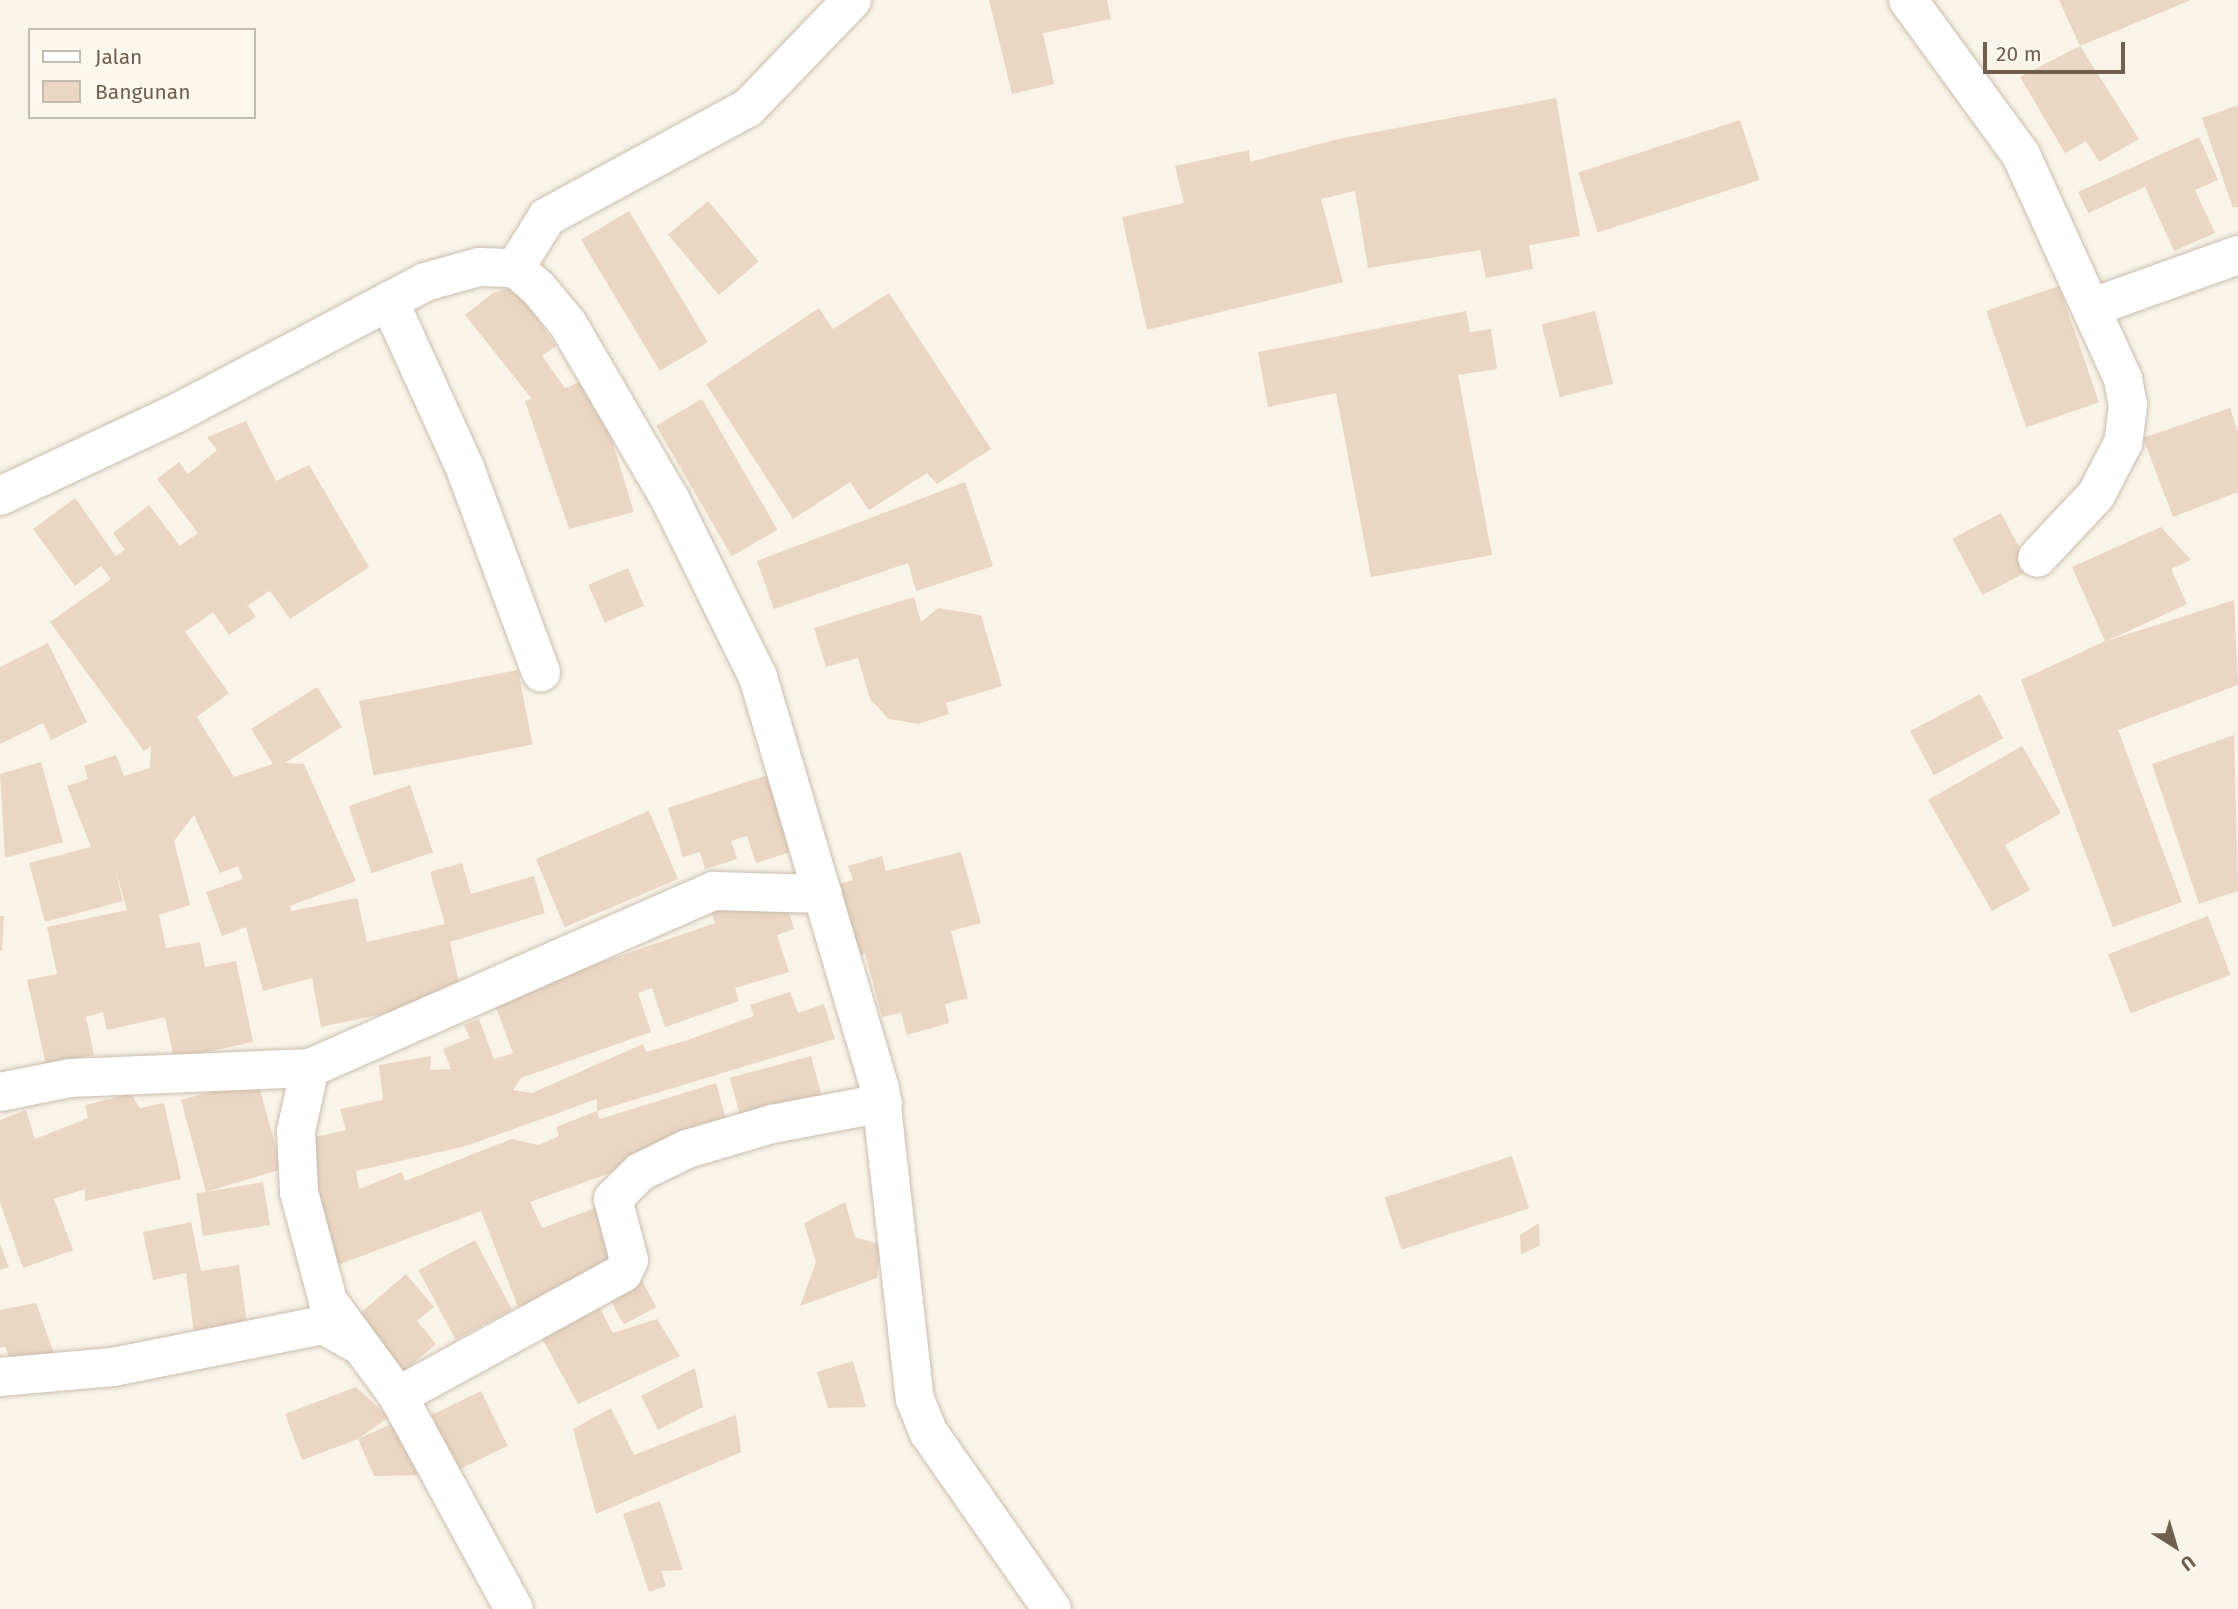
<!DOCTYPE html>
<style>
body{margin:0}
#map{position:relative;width:2238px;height:1609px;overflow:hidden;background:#f9f4e8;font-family:"Fira Sans",sans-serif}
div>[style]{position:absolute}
.building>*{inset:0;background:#ebd6c3;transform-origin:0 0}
.roads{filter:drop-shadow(0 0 2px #cabdaf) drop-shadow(0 0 2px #cabdaf)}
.minor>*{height:38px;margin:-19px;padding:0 19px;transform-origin:19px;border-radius:19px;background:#fff}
span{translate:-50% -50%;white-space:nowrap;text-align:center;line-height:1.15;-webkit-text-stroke:6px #fdf8ed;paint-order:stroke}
.legend{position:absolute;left:28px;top:28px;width:228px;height:91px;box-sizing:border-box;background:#fdf8ed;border:2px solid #c5baae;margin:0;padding:9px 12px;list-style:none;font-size:21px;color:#705e4f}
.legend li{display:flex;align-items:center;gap:14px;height:35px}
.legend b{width:35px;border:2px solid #c5baae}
.north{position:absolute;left:2140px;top:1511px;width:70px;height:70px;-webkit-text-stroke:5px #fdf8ed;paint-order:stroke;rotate:143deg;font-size:19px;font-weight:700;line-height:28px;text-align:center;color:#705e4f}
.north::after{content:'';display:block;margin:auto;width:24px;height:32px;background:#705e4f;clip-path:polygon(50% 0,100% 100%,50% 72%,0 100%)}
.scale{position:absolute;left:1983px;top:42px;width:142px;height:32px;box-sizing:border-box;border:4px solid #705e4f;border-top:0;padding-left:9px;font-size:21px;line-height:24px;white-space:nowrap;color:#705e4f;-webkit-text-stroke:5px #fdf8ed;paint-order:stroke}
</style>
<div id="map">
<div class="building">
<div style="clip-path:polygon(989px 0,1107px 0,1111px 19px,1043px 33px,1054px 84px,1012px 94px)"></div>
<div style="clip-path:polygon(2059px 0,2191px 0,2080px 46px,2139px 139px,2099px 162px,2086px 141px,2065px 153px,2020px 77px,2080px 46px)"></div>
<div style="clip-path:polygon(1556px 98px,1580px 236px,1529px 245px,1533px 269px,1486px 278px,1480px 250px,1368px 268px,1355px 191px,1321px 199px,1343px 282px,1147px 330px,1122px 217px,1184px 203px,1175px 166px,1249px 150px,1250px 162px,1343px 138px)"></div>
<div style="clip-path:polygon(2238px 105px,2238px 207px,2233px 208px,2202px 118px)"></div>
<div style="left:1740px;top:120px;width:63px;height:170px;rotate:72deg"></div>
<div style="clip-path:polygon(2199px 137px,2218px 180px,2195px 190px,2215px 233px,2174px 251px,2145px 187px,2088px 213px,2078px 192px)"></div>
<div style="left:708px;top:201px;width:79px;height:52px;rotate:50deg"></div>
<div style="left:629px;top:211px;width:153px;height:56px;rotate:59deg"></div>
<div style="left:2059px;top:286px;width:123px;height:77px;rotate:71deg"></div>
<div style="clip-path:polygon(516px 287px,556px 346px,542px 356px,565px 388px,583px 381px,593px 409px,601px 405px,634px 512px,569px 529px,525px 401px,532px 399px,465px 315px,493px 293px)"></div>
<div style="clip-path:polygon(889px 293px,991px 449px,937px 484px,927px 473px,869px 510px,850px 482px,793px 519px,706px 384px,819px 308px,833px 329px)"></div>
<div style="clip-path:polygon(1466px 311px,1470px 332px,1491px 329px,1497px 369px,1458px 375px,1492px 555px,1371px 577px,1336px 393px,1268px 407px,1258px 352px)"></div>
<div style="left:1595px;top:311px;width:75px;height:55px;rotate:76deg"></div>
<div style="left:702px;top:399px;width:151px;height:53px;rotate:60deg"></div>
<div style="clip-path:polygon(2230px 408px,2238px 432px,2238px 492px,2173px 517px,2143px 438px)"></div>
<div style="clip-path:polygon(246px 421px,276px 481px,309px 465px,369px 567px,290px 619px,270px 591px,248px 605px,220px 565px,256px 617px,229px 635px,213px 612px,185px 632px,229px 693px,197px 717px,234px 777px,273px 764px,251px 729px,317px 687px,342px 727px,285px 763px,304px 764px,356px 881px,290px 906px,291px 911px,357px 898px,367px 942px,445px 924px,430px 872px,462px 863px,471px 894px,534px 876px,545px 913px,450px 942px,462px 997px,321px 1027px,312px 978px,263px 991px,246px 927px,222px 936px,206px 892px,243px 879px,238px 866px,220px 873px,194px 815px,174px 841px,190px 905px,159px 915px,166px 948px,200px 942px,205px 967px,236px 961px,253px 1042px,174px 1059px,165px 1017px,107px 1030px,103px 1012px,86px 1017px,94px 1055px,46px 1065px,27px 980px,57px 974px,47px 927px,127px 910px,115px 868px,123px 901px,45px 922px,29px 863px,91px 847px,67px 786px,88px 779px,84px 766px,116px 755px,124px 776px,150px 768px,151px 746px,144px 751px,50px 622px,111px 579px,101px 566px,75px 586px,33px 529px,75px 498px,116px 556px,125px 550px,113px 533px,149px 505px,180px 546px,198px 533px,157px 479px,179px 462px,188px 474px,217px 450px,207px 437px)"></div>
<div style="clip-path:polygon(965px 482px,993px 566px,916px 591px,908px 563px,774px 609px,757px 561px)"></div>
<div style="left:2001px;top:513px;width:64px;height:55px;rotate:62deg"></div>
<div style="clip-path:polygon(2161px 527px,2191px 560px,2171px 569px,2187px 604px,2107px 641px,2234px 600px,2238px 685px,2118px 730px,2182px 902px,2113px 927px,2021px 680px,2105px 641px,2072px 567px)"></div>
<div style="left:628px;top:568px;width:41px;height:43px;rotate:67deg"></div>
<div style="clip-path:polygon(914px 597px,921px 622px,938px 608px,981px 615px,1002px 686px,946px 703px,949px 714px,918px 724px,889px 719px,870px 699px,858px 658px,826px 667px,814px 628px)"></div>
<div style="clip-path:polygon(48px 643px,87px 722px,51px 740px,43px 723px,0 744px,0 667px)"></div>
<div style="left:518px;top:670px;width:76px;height:162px;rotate:79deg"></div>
<div style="left:1980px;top:694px;width:50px;height:79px;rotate:62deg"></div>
<div style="clip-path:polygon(2234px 735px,2238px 891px,2199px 904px,2152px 764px)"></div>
<div style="clip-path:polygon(2022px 746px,2061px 813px,2005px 845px,2030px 890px,1992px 911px,1928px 800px)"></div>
<div style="clip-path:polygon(41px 762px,63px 842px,5px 858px,0 774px)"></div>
<div style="clip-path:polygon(777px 772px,794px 851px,756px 863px,747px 836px,731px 841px,737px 859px,705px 869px,700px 852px,683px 857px,668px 808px)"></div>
<div style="left:410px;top:785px;width:71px;height:65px;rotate:71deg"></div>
<div style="left:649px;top:811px;width:74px;height:123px;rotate:67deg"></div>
<div style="clip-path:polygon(961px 852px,981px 923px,951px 931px,968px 998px,945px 1004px,949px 1023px,907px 1035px,901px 1013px,882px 1017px,865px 953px,857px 959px,835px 885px,853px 880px,848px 866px,882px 856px,886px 871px)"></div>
<div style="clip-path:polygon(764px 896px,787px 906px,794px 929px,777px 935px,789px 972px,735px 988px,739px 1001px,665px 1027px,652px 988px,638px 993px,651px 1032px,521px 1078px,513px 1090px,532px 1093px,643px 1044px,646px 1052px,685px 1041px,754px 1016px,750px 1005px,790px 992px,798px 1013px,824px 1004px,835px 1039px,597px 1111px,597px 1099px,466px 1146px,356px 1171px,359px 1189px,402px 1172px,405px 1181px,511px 1139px,539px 1145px,559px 1136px,556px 1127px,597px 1111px,600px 1119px,716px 1083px,729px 1130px,530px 1202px,542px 1228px,603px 1205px,626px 1267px,518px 1307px,481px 1211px,335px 1266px,306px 1139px,346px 1130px,340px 1109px,383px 1100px,379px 1065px,431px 1056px,430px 1070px,451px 1069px,443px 1049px,470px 1038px,464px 1025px,479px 1019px,494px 1059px,513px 1053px,493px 1000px,715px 923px,711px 911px)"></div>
<div style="clip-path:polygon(0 916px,4px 916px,2px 951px,0 951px)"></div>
<div style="left:2208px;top:916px;width:63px;height:107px;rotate:69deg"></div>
<div style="left:811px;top:1056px;width:50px;height:84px;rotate:75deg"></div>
<div style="clip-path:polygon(257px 1079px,282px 1169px,206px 1192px,263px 1182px,270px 1225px,203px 1236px,196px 1193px,206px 1192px,181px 1100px)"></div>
<div style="clip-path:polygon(131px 1094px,140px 1108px,164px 1103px,181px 1179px,85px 1201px,85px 1189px,54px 1199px,73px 1250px,23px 1268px,0 1202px,0 1120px,26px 1110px,35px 1139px,88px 1118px,85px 1105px)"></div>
<div style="left:1512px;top:1156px;width:55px;height:134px;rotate:72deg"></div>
<div style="clip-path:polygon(845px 1202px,855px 1237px,881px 1245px,877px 1278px,800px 1306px,816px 1262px,804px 1223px)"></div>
<div style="clip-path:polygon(191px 1222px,201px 1271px,239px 1265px,247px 1325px,194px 1333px,186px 1273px,153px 1280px,143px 1232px)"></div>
<div style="clip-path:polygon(1539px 1223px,1540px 1245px,1521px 1255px,1520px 1235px)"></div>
<div style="left:475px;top:1240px;width:79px;height:64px;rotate:62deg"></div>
<div style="clip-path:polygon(0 1244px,9px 1267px,0 1270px)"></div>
<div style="left:637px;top:1271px;width:41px;height:37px;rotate:62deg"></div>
<div style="clip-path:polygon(406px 1274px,434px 1307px,417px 1321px,436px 1344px,398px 1377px,350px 1322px)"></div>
<div style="clip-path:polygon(592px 1293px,613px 1333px,657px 1319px,680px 1356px,578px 1404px,542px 1338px,569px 1324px,570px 1304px)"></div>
<div style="clip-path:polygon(36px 1303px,54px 1353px,12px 1367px,5px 1346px,0 1348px,0 1310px)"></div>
<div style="clip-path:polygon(853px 1361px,866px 1407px,828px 1408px,817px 1372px)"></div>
<div style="clip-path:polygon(695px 1368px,703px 1407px,658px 1430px,641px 1396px)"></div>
<div style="clip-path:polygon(356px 1387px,389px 1417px,358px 1439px,403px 1419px,427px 1475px,374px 1476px,358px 1439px,302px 1460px,285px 1414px)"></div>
<div style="left:481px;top:1391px;width:61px;height:55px;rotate:64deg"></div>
<div style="clip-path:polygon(611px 1408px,634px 1455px,736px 1415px,741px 1452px,596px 1514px,573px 1429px)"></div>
<div style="clip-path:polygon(660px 1501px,683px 1570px,661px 1571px,666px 1586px,649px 1592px,623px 1514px)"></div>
</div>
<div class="roads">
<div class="minor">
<div style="left:1908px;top:0;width:192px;rotate:53.9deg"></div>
<div style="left:2021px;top:155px;width:246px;rotate:65.5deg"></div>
<div style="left:2123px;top:379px;width:26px;rotate:79deg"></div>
<div style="left:2128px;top:405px;width:38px;rotate:97deg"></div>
<div style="left:2123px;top:443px;width:59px;rotate:117.4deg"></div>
<div style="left:2096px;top:495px;width:86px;rotate:133.1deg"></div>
<div style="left:515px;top:268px;width:60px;rotate:-57.9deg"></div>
<div style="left:547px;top:217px;width:229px;rotate:-28.5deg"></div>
<div style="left:748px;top:108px;width:150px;rotate:-46.1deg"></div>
<div style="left:389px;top:301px;width:183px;rotate:65.5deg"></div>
<div style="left:465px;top:468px;width:218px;rotate:69.6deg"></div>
<div style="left:2093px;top:307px;width:154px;rotate:-19.7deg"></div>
<div style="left:0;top:496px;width:193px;rotate:-25.1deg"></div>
<div style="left:175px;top:414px;width:283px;rotate:-27.8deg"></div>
<div style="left:425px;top:282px;width:56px;rotate:-15.5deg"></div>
<div style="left:479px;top:267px;width:36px;rotate:2deg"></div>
<div style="left:515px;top:268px;width:32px;rotate:41deg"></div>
<div style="left:539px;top:289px;width:45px;rotate:50.4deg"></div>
<div style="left:568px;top:324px;width:203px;rotate:59.8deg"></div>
<div style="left:670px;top:499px;width:199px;rotate:63.7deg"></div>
<div style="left:758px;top:677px;width:430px;rotate:73.5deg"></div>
<div style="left:880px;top:1089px;width:312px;rotate:83.6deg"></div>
<div style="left:915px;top:1399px;width:37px;rotate:68deg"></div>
<div style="left:929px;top:1433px;width:215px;rotate:55.1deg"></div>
<div style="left:0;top:1092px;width:71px;rotate:-11.3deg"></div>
<div style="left:70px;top:1078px;width:240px;rotate:-2.4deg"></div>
<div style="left:0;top:1377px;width:113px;rotate:-5.1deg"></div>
<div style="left:113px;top:1367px;width:215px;rotate:-11.3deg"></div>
<div style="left:324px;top:1325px;width:34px;rotate:30deg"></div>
<div style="left:398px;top:1396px;width:256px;rotate:-28.7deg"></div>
<div style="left:623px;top:1273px;width:14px;rotate:-65deg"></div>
<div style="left:629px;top:1260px;width:63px;rotate:-104.7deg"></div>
<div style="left:613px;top:1199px;width:38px;rotate:-45deg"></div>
<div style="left:640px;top:1172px;width:52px;rotate:-26.1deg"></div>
<div style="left:687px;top:1149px;width:89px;rotate:-16.4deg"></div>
<div style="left:772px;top:1124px;width:113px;rotate:-10.7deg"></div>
<div style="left:514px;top:1609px;width:243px;rotate:-118.6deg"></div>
<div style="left:398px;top:1396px;width:118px;rotate:-126.4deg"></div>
<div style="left:328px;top:1301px;width:113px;rotate:-104.9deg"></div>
<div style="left:299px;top:1192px;width:61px;rotate:-92.8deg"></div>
<div style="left:296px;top:1131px;width:65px;rotate:-77.5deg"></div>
<div style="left:310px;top:1068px;width:441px;rotate:-23.7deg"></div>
<div style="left:714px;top:891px;width:109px;rotate:1.6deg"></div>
</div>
</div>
<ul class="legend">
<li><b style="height:9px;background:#fff"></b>Jalan</li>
<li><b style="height:19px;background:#ebd6c3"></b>Bangunan</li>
</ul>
<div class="north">U</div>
<div class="scale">20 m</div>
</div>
